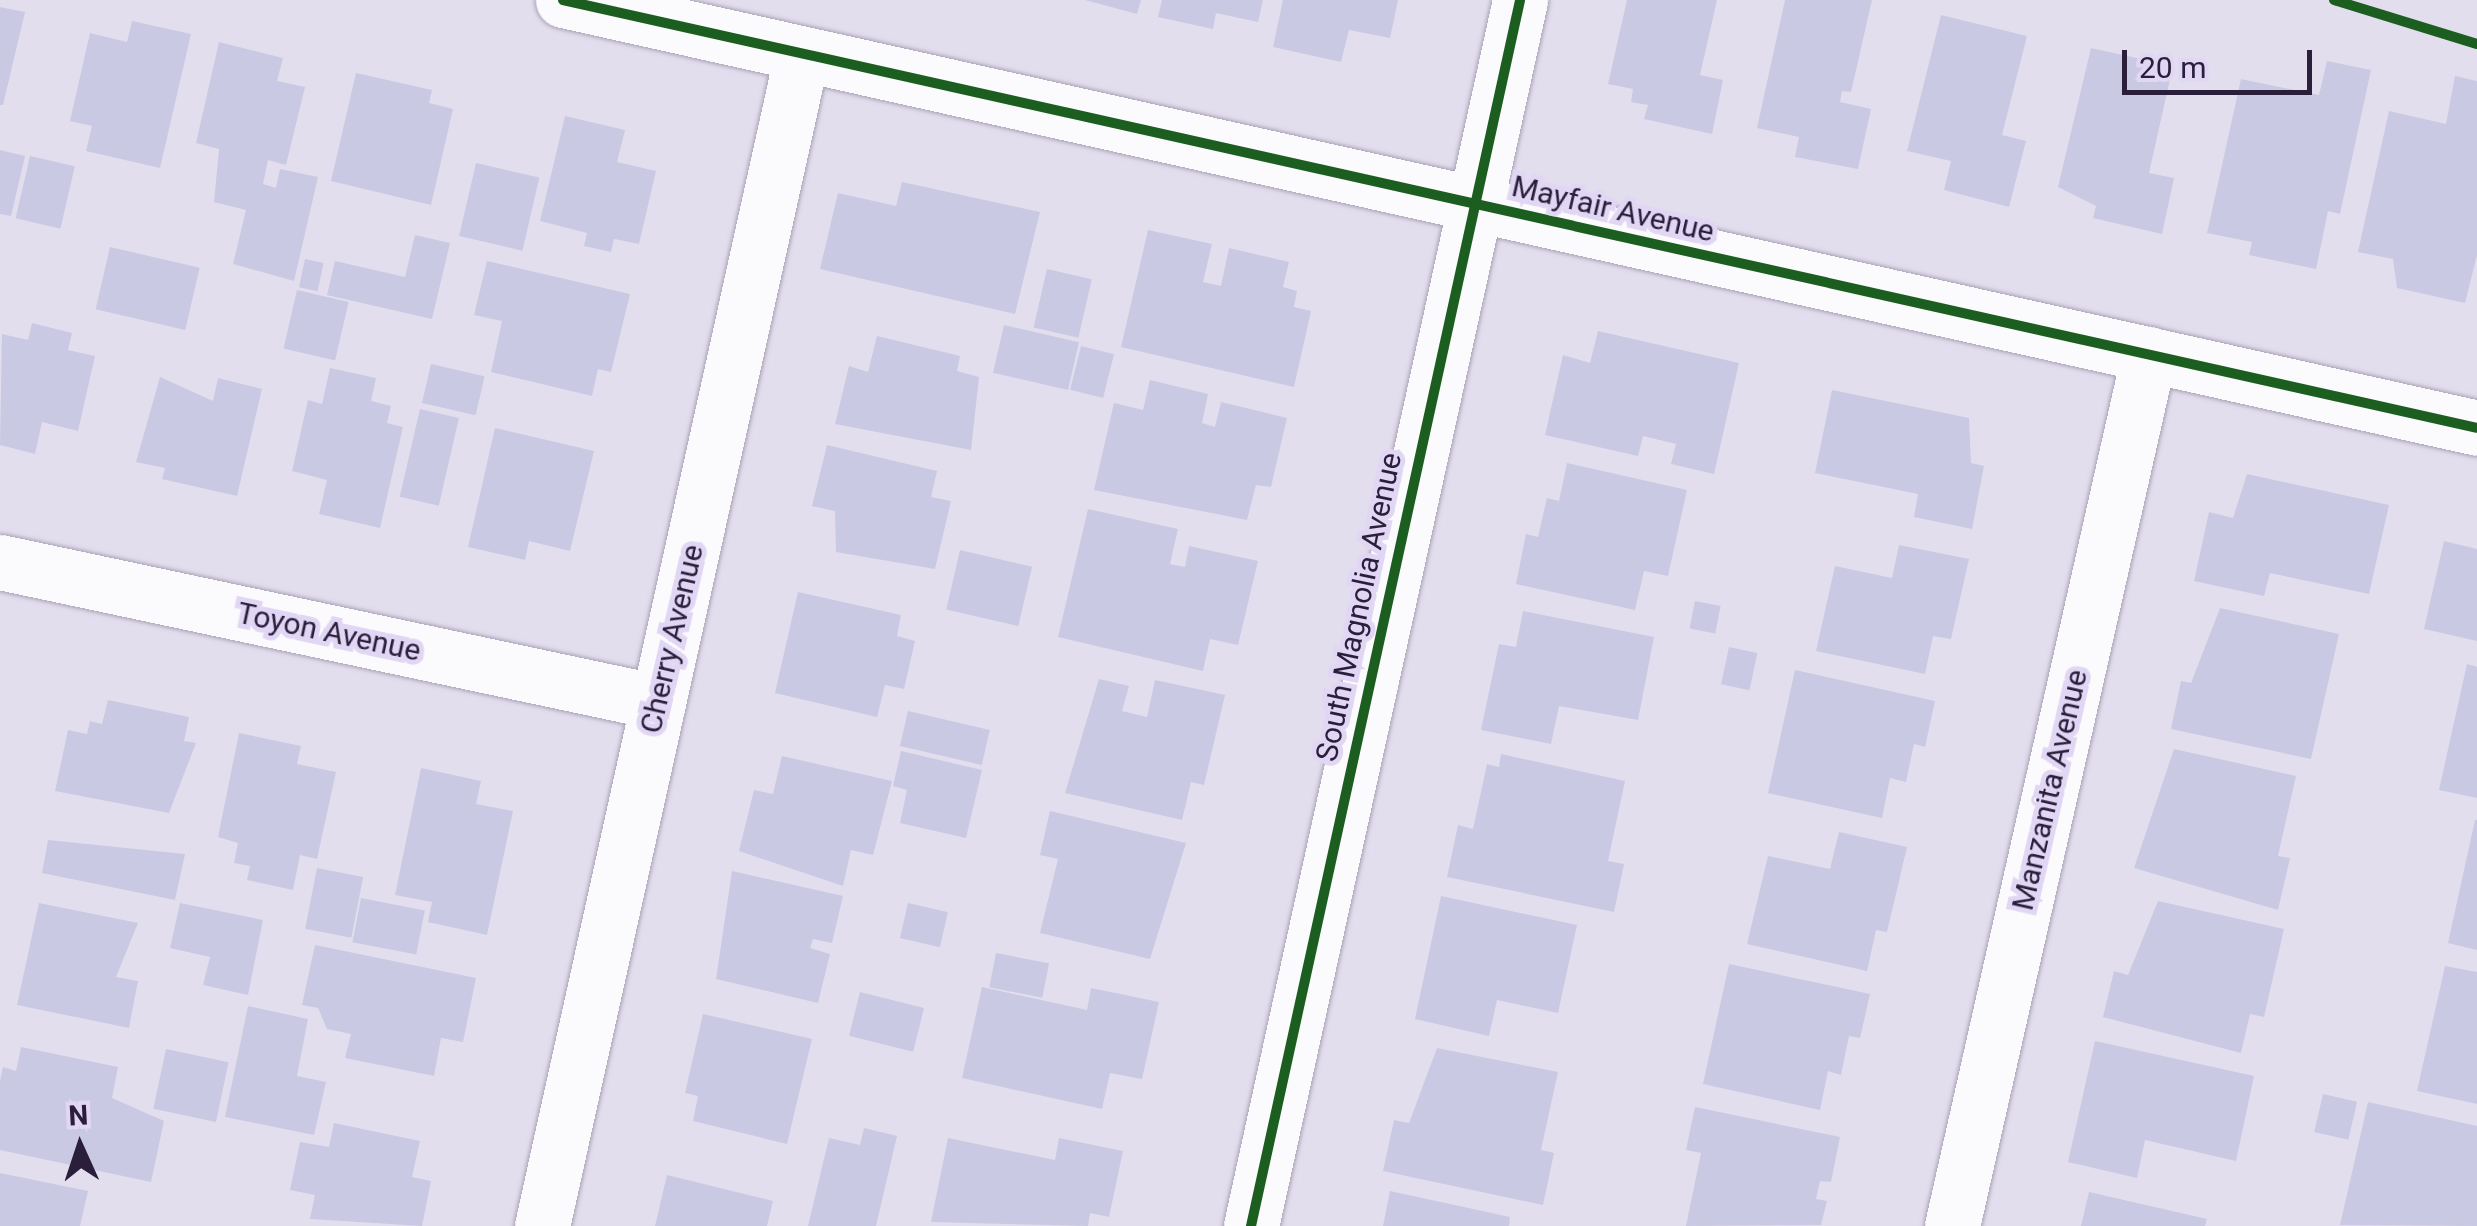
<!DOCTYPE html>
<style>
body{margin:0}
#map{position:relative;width:2477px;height:1226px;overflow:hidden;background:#e3deee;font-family:Roboto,sans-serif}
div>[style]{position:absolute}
.building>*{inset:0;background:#cac9e3;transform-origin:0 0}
.roads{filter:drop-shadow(0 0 2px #a9a2b6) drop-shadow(0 0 2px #a9a2b6)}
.minor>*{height:55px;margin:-27.5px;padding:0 27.5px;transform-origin:27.5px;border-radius:27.5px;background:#fbfafc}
.cycleway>*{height:10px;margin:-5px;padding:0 5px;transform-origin:5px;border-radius:5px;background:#1b5e20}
span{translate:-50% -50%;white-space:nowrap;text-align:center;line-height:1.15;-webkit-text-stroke:10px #e1d7f5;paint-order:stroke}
.street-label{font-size:30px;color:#291f3b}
.north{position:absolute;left:30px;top:1096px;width:100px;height:100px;-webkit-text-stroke:8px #e1d7f5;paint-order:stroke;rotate:357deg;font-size:28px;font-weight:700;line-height:40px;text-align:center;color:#291f3b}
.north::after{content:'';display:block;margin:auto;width:35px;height:45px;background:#291f3b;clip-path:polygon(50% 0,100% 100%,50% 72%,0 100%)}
.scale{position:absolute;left:2122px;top:50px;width:190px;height:45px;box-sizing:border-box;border:5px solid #291f3b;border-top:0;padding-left:12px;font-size:30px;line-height:35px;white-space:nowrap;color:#291f3b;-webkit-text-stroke:8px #e1d7f5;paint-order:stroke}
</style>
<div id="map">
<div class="building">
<div style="clip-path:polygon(1085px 0,1141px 0,1137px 14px)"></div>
<div style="clip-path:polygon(1162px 0,1263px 0,1258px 22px,1216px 13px,1213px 29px,1158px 17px)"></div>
<div style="clip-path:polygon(1283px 0,1398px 0,1390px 38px,1349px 30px,1341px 62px,1273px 47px)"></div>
<div style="clip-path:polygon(1627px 0,1717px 0,1700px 75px,1723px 80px,1712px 134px,1644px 119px,1648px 105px,1631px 102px,1633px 89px,1608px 84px)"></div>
<div style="clip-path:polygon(1785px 0,1872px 0,1851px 92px,1842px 91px,1840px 102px,1871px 109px,1858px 169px,1795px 157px,1799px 137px,1757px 128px)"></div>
<div style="clip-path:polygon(0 7px,25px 12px,3px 105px,0 105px)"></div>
<div style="clip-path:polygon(1941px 15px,2027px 36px,2002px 135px,2026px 141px,2009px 207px,1944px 190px,1951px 161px,1907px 151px)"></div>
<div style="clip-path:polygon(132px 21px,191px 34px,160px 168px,86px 151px,92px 126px,70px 121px,90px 33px,127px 42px)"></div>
<div style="clip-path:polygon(219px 42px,283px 58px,277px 81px,305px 87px,286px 165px,268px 160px,263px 184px,276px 188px,280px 169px,318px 177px,294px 281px,233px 264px,246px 210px,214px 202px,219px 149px,196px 143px)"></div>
<div style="clip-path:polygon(2091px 48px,2173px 66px,2149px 173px,2174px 178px,2162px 234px,2093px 218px,2096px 206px,2058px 187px)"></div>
<div style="clip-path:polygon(2327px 61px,2371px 70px,2340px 214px,2328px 211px,2316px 269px,2249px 255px,2252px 242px,2207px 233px,2241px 79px,2319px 95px)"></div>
<div style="clip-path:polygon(356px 73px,432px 90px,429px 103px,453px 109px,431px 205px,331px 181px)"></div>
<div style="clip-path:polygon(2455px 76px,2477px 81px,2477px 255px,2465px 303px,2397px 288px,2393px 259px,2358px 252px,2389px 111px,2446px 124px)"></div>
<div style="clip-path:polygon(565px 116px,625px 130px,617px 162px,656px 171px,639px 244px,614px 239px,611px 252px,584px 246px,587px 233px,540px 221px)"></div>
<div style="clip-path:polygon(0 150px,25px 156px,11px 216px,0 214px)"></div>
<div style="left:30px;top:156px;width:46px;height:64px;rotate:13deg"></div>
<div style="left:476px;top:163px;width:65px;height:75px;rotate:13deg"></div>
<div style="clip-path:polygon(902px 182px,1040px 212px,1015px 314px,820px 269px,838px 193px,896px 206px)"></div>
<div style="clip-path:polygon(1148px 230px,1212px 244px,1203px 282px,1221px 286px,1229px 248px,1289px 262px,1283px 287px,1297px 291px,1294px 307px,1311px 311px,1294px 387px,1121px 347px)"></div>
<div style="clip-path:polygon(415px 235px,450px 243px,432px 319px,327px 295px,335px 261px,405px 277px)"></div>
<div style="left:110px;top:247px;width:92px;height:64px;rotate:13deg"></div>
<div style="left:305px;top:259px;width:19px;height:29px;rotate:12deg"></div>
<div style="clip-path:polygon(487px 261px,630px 294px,611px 372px,598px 369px,592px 396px,491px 372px,502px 321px,474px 315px)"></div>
<div style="left:1047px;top:269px;width:46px;height:60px;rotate:13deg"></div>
<div style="left:297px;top:290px;width:53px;height:60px;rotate:13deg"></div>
<div style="clip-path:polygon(32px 323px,72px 333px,68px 350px,95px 356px,78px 431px,42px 422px,35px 454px,0 445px,2px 334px,28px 340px)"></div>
<div style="left:1004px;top:325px;width:77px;height:49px;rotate:13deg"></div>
<div style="clip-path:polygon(1598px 331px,1739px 363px,1714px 474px,1671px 464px,1676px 444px,1643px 436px,1638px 456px,1545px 435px,1563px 355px,1590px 363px)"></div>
<div style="clip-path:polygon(877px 336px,960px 356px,957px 371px,979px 377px,971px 450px,835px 424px,849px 366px,868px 372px)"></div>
<div style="left:1081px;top:346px;width:34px;height:45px;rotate:14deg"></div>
<div style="left:431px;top:364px;width:55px;height:40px;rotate:13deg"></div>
<div style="clip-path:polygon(330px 368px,376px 378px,371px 401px,391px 406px,387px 423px,403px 427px,380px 528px,319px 514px,327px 480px,292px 471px,308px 400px,322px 404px)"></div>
<div style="clip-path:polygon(160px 377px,213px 401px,218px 378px,262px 389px,237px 496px,162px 479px,165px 468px,136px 462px)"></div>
<div style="clip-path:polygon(1150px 380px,1208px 394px,1202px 423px,1215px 427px,1221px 402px,1287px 418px,1271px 487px,1256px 485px,1247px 520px,1094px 490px,1114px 403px,1143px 410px)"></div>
<div style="clip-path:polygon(1832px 390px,1969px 418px,1971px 463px,1984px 466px,1972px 529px,1914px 517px,1918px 494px,1815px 473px)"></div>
<div style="left:420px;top:409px;width:40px;height:90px;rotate:13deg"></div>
<div style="clip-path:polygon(495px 428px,594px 451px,570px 551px,529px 541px,525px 560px,468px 547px)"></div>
<div style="clip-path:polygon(827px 445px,937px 471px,931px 497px,951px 501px,935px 569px,836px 552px,835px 511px,812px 506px)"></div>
<div style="clip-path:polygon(1567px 463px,1687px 490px,1668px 576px,1644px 571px,1635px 610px,1516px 584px,1526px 534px,1538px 537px,1547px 498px,1559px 501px)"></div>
<div style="clip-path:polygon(2247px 474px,2389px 505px,2369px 594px,2270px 573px,2264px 596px,2194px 581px,2209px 512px,2233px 518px)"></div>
<div style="clip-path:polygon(1088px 509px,1178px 529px,1170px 564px,1185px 567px,1189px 546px,1258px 561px,1238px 645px,1210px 639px,1203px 671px,1058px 637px)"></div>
<div style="clip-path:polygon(2444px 541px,2477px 549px,2477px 641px,2424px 629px)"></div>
<div style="clip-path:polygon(1899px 545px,1969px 559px,1951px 639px,1933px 636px,1925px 674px,1816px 651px,1835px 566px,1892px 578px)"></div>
<div style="left:960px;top:550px;width:74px;height:61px;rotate:13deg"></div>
<div style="clip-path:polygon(798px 592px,901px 615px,897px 636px,915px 641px,904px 689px,885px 685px,877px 717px,775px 693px)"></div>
<div style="left:1695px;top:601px;width:26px;height:28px;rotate:11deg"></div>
<div style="clip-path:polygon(2220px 608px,2339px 634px,2311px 759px,2171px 729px,2181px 681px,2191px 683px)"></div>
<div style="clip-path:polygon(1523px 611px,1654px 637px,1638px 720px,1559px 706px,1551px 744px,1481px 730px,1499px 644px,1516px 647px)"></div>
<div style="left:1729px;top:647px;width:29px;height:38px;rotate:12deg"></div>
<div style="clip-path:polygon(2467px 664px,2477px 667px,2477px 798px,2439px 790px)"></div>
<div style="clip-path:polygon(1795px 670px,1935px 701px,1925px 747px,1914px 744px,1906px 782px,1890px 778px,1882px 818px,1768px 793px)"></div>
<div style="clip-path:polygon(1099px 679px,1129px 686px,1122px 711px,1147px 717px,1155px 680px,1225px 695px,1204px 785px,1191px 782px,1182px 820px,1065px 793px)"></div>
<div style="clip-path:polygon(108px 700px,189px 717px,184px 741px,196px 743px,169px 813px,55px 791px,68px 730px,87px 734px,90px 721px,102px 724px)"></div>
<div style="left:908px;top:711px;width:84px;height:36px;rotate:13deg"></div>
<div style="clip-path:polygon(239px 733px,301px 746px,297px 764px,336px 772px,317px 859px,300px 855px,293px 890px,247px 880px,250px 866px,234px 863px,238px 843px,218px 837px)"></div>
<div style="clip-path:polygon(2174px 749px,2296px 776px,2278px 856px,2290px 858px,2278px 910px,2134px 868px)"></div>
<div style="clip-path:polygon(901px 751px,982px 770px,966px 838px,900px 823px,907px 790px,893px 786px)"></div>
<div style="clip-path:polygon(1501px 754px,1625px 781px,1608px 861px,1624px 864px,1614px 912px,1447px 877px,1458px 825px,1473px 829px,1487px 764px,1499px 767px)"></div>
<div style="clip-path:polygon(782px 756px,892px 781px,873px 855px,851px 850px,843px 886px,739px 851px,754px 790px,773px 794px)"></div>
<div style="clip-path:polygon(421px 768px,481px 781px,476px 804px,513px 811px,487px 935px,428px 922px,432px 902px,395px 895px)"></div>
<div style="clip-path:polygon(1050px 811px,1186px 843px,1150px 959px,1040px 933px,1058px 859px,1040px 855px)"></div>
<div style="clip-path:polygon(2475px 820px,2477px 820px,2477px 950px,2448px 943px)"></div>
<div style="clip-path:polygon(1839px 832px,1907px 847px,1887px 932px,1876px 930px,1867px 971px,1747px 944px,1768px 856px,1830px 869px)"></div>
<div style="clip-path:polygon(48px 840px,185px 854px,175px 900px,42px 873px)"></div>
<div style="left:317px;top:868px;width:47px;height:62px;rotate:11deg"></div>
<div style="clip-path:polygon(732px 871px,843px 896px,832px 943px,813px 939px,810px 948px,830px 954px,818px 1003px,716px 979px)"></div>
<div style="clip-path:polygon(1441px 896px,1577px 925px,1558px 1013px,1497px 1000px,1489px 1036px,1415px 1019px)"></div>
<div style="left:361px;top:898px;width:65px;height:45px;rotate:11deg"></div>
<div style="clip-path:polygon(2158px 901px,2284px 929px,2264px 1017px,2250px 1014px,2241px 1053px,2103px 1017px,2114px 971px,2128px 975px)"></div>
<div style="clip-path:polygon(39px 903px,138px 923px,116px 977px,138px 981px,129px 1028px,17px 1005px)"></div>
<div style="clip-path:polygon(180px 903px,263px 920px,248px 995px,203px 985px,210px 957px,170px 948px)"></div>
<div style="left:908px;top:903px;width:41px;height:36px;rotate:13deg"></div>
<div style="clip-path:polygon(315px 945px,476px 978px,463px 1042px,441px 1038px,434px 1076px,345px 1058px,351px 1034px,327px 1029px,318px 1008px,302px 1005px)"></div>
<div style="left:996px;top:953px;width:54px;height:35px;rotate:11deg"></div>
<div style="clip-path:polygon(1729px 964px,1870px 994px,1860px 1038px,1849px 1036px,1841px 1075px,1828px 1071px,1820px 1110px,1703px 1084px)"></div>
<div style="clip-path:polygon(2445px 966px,2477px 972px,2477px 1104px,2417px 1091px)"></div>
<div style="clip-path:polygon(982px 987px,1087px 1010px,1091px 988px,1159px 1002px,1142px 1079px,1110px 1073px,1102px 1109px,962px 1078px)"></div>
<div style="left:860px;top:992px;width:66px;height:45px;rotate:14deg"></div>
<div style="clip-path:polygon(248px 1006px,308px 1019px,297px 1076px,326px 1082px,314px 1135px,225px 1117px)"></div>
<div style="clip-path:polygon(703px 1014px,812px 1039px,787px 1144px,693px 1121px,698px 1096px,685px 1093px)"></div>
<div style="clip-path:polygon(2095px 1041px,2254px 1076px,2236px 1161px,2145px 1140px,2137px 1178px,2068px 1162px)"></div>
<div style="clip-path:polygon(21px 1047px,118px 1067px,112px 1098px,164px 1121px,151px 1182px,0 1150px,0 1081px,3px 1067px,16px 1071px)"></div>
<div style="clip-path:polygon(1437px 1048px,1558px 1072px,1541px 1150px,1554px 1153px,1543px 1205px,1383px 1171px,1394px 1120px,1409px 1123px)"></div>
<div style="left:166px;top:1049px;width:64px;height:61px;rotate:12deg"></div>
<div style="left:2323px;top:1094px;width:35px;height:39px;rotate:13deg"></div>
<div style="clip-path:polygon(2368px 1102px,2477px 1126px,2477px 1226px,2340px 1225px)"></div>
<div style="clip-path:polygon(1695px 1107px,1840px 1137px,1831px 1182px,1820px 1181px,1816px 1199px,1827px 1201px,1821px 1225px,1686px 1226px,1701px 1153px,1686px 1150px)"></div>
<div style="clip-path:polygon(334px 1123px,420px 1141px,412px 1177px,431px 1181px,422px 1226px,310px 1219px,315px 1195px,290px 1190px,300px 1142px,329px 1147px)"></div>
<div style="clip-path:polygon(864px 1128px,897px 1136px,876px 1226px,808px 1226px,829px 1138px,860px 1145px)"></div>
<div style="clip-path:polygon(948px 1138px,1055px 1160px,1059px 1138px,1123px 1151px,1109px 1217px,1090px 1213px,1088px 1226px,931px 1222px)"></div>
<div style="clip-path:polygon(0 1173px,88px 1191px,80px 1226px,0 1226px)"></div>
<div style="clip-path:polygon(667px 1175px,773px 1201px,767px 1226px,655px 1226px)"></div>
<div style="clip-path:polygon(1390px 1191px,1510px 1217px,1509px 1226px,1383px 1226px)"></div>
<div style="clip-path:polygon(2089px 1192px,2207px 1219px,2205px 1226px,2081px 1226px)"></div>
</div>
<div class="roads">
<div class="minor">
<div style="left:563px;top:0;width:1961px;rotate:12.6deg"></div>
<div style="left:0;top:562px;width:673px;rotate:12.01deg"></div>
<div style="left:542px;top:1226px;width:1201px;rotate:-77.5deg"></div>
<div style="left:1251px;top:1226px;width:1255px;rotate:-77.62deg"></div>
<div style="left:1952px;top:1226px;width:894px;rotate:-77.27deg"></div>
</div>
</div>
<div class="cycleway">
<div style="left:563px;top:0;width:1961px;rotate:12.6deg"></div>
<div style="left:2334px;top:0;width:150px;rotate:17.1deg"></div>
<div style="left:1251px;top:1226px;width:1255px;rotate:-77.62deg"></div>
</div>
<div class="street-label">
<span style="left:1613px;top:209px;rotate:13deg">Mayfair Avenue</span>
<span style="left:1359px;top:607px;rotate:-78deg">South Magnolia Avenue</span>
<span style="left:329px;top:632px;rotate:12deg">Toyon Avenue</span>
<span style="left:672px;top:639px;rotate:-77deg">Cherry Avenue</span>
<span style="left:2050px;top:790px;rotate:-77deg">Manzanita Avenue</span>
</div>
<div class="north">N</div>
<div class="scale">20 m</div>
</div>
